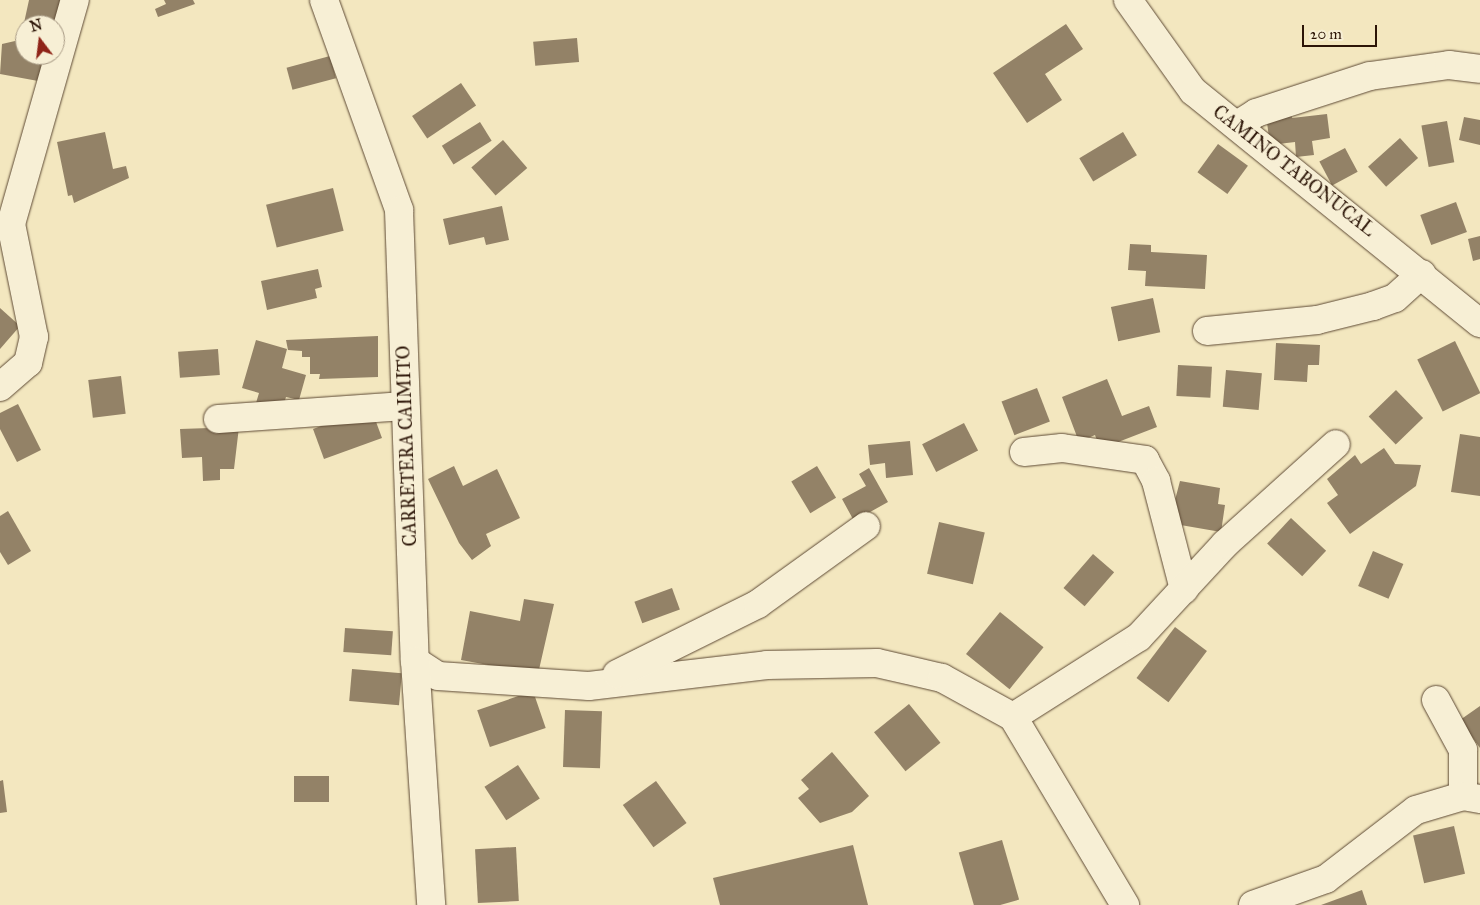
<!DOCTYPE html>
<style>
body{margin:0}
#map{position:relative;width:1480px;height:905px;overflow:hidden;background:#f3e7bf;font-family:"IM FELL Great Primer",serif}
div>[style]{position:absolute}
.building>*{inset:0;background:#938267;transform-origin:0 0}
.roads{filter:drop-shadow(0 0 1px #5e4a35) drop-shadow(0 0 1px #5e4a35)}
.street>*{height:28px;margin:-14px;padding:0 14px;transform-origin:14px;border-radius:14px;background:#f7efd5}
.secondary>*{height:28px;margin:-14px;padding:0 14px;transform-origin:14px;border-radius:14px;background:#f7efd5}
span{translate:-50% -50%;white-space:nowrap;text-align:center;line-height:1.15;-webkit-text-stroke:4.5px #f7efd5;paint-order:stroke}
.street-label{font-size:18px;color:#2c1507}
.north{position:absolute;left:15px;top:15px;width:50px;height:50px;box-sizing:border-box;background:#f7efd5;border:1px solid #a69883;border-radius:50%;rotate:345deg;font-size:14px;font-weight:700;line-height:20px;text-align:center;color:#2c1507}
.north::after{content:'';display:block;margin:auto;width:18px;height:22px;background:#8f2418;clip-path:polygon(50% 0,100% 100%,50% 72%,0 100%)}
.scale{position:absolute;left:1302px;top:25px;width:75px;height:22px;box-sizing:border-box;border:2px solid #2c1507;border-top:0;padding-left:6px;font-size:15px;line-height:18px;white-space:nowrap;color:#2c1507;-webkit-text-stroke:4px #f7efd5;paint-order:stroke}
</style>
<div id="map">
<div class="building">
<div style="clip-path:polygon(29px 0,60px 0,55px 25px,24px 23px)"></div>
<div style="clip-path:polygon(164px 0,193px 0,195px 4px,158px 17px,155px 9px,166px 4px)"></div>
<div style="clip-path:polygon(1066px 24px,1083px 49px,1045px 74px,1062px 100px,1027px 123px,993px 73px)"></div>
<div style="left:577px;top:38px;width:24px;height:44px;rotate:85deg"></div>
<div style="clip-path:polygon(15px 41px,25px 42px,25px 55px,50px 55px,49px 83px,0 74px,2px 44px)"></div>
<div style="left:330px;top:56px;width:23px;height:45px;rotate:75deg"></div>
<div style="left:461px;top:83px;width:27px;height:59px;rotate:56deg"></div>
<div style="clip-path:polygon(1291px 112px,1292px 118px,1327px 114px,1330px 138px,1312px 141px,1314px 155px,1296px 157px,1295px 142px,1270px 145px,1266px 115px)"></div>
<div style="clip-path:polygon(1464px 117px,1480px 120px,1480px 145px,1459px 140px)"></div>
<div style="left:1447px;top:121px;width:42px;height:26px;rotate:80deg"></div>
<div style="left:480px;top:122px;width:22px;height:45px;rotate:58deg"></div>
<div style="clip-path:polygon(105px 132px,113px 169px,126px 166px,129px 178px,74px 203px,72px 195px,68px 196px,57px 142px)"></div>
<div style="left:1123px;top:132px;width:27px;height:51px;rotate:59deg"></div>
<div style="left:1400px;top:138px;width:27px;height:43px;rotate:48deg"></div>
<div style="left:503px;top:140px;width:37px;height:42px;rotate:49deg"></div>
<div style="left:1218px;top:144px;width:37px;height:35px;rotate:36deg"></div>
<div style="left:1345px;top:148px;width:27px;height:29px;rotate:62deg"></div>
<div style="left:333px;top:188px;width:44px;height:69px;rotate:76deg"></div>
<div style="left:1456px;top:202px;width:32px;height:38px;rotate:70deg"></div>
<div style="clip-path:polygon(502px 206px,509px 240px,486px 245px,484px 237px,449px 245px,443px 219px)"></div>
<div style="clip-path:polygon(1480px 236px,1480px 259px,1473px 261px,1468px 239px)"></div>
<div style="clip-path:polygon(1130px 244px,1151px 245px,1151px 252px,1207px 255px,1205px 289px,1145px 286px,1146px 271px,1128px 270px)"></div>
<div style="clip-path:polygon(318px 269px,322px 287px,315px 289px,317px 298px,267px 310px,261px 281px)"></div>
<div style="left:1153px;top:298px;width:35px;height:43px;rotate:78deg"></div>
<div style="clip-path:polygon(0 308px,20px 326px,0 349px)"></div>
<div style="clip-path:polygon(378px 336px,378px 377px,319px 379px,320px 374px,310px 374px,310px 357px,302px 357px,302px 351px,288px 350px,286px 340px)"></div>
<div style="clip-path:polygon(256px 340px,287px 349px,282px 368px,306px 375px,299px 400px,286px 397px,282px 410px,256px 403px,259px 393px,242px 388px)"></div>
<div style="left:1455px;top:341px;width:58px;height:42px;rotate:64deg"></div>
<div style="clip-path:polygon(1276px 343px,1320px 345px,1319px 365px,1308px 365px,1307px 382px,1274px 380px)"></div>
<div style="left:218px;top:349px;width:26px;height:40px;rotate:86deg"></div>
<div style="left:1178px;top:365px;width:34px;height:31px;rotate:3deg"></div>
<div style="left:1226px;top:370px;width:36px;height:37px;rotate:5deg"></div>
<div style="left:121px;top:376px;width:38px;height:33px;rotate:83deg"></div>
<div style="clip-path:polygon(1107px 379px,1122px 416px,1149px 406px,1157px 427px,1100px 449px,1095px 435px,1079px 442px,1062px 397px)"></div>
<div style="left:1037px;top:388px;width:36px;height:38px;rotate:69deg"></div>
<div style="left:1396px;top:390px;width:39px;height:38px;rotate:46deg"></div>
<div style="clip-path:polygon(18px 404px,41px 450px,17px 462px,0 429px,0 413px)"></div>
<div style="clip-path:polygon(343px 418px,375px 419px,382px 438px,324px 459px,313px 429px)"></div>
<div style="left:964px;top:423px;width:31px;height:47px;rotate:63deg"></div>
<div style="clip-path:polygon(239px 427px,234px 469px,220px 469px,220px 480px,203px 481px,202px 457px,182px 458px,180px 429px)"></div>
<div style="clip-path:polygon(1460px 434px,1480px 437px,1480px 496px,1451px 492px)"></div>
<div style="clip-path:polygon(910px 441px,913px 475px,886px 478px,885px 463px,870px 465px,868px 445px)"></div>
<div style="clip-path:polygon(1384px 448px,1395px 464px,1421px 465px,1416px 486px,1350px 534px,1327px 503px,1338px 495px,1327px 479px,1355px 455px,1361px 464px)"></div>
<div style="clip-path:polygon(454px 466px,463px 486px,497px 469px,520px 518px,486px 534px,491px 546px,472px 560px,459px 543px,428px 479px)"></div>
<div style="left:817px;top:466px;width:37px;height:30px;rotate:59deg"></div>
<div style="clip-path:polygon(869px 468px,888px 502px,854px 521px,842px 499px,866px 486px,859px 474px)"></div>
<div style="clip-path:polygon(1180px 481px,1220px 488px,1218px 504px,1225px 505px,1221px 532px,1169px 523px)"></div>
<div style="clip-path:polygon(8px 511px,31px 551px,8px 565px,0 552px,0 516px)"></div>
<div style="left:1291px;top:518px;width:48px;height:35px;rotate:43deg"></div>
<div style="left:939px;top:522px;width:47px;height:53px;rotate:13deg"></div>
<div style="left:1373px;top:551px;width:33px;height:38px;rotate:23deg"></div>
<div style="left:1093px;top:554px;width:28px;height:45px;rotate:41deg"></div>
<div style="left:672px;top:588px;width:23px;height:40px;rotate:70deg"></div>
<div style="clip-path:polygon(524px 599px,554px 604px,538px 674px,461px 660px,470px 611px,520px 621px)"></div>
<div style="left:1000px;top:612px;width:56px;height:54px;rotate:39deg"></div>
<div style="left:1175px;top:627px;width:40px;height:64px;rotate:37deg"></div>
<div style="left:345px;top:628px;width:48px;height:24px;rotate:4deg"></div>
<div style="left:352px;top:669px;width:50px;height:32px;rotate:5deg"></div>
<div style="left:533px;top:691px;width:39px;height:59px;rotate:71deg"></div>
<div style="left:909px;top:704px;width:50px;height:45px;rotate:51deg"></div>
<div style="clip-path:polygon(1480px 706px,1480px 748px,1460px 720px)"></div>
<div style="left:565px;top:710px;width:37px;height:57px;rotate:2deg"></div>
<div style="clip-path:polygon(832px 752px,869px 796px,852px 812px,820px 823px,798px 798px,809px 789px,801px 780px)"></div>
<div style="left:518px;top:765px;width:40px;height:40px;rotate:57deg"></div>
<div style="left:294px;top:776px;width:35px;height:26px"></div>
<div style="clip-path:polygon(3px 780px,7px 812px,0 813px,0 781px)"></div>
<div style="left:656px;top:781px;width:52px;height:41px;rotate:54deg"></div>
<div style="left:1454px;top:826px;width:49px;height:42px;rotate:77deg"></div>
<div style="left:1002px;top:840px;width:62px;height:45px;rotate:74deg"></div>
<div style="clip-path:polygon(853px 845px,868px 905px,720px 905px,713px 878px)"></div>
<div style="left:516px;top:847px;width:54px;height:41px;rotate:87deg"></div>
<div style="clip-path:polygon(1362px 890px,1367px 905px,1321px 905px)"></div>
</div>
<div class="roads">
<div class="street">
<div style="left:1128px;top:0;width:112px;rotate:54.5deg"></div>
<div style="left:1193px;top:91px;width:369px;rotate:39deg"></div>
<div style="left:1237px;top:125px;width:22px;rotate:-32deg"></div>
<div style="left:1256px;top:113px;width:120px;rotate:-18deg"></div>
<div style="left:1370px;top:76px;width:80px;rotate:-7.9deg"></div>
<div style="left:1449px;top:65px;width:31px;rotate:7deg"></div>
<div style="left:1207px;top:331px;width:111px;rotate:-5.7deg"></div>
<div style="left:1317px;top:320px;width:58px;rotate:-14deg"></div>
<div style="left:1373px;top:306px;width:23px;rotate:-20deg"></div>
<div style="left:1395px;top:298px;width:36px;rotate:-42deg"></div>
<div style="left:0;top:387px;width:37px;rotate:-41deg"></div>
<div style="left:28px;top:363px;width:27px;rotate:-77deg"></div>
<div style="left:34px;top:337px;width:115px;rotate:-101.5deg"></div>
<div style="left:11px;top:224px;width:233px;rotate:-74.1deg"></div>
<div style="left:218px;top:419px;width:187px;rotate:-4deg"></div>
<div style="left:1024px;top:452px;width:38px;rotate:-6deg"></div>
<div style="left:1062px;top:448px;width:84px;rotate:8.2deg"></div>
<div style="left:1145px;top:460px;width:24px;rotate:62deg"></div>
<div style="left:1156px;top:481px;width:112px;rotate:75.5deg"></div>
<div style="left:415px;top:661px;width:27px;rotate:33deg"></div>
<div style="left:438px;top:676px;width:151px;rotate:3.8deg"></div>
<div style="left:589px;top:686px;width:179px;rotate:-6.7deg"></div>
<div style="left:767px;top:665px;width:110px;rotate:-1deg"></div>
<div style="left:877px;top:663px;width:67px;rotate:13deg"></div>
<div style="left:942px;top:678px;width:81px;rotate:28.8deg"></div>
<div style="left:1013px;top:717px;width:219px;rotate:59.2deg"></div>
<div style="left:617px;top:674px;width:157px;rotate:-26.4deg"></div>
<div style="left:758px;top:604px;width:133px;rotate:-35.8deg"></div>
<div style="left:1436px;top:700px;width:57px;rotate:61.6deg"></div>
<div style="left:1463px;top:750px;width:46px;rotate:90deg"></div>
<div style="left:1013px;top:717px;width:149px;rotate:-32.4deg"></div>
<div style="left:1139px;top:637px;width:127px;rotate:-47.2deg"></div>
<div style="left:1225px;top:544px;width:149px;rotate:-42deg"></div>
<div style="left:1253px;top:905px;width:77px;rotate:-19.6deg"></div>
<div style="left:1326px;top:879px;width:113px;rotate:-37.5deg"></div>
<div style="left:1416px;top:810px;width:49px;rotate:-16.6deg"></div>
<div style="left:1463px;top:796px;width:17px;rotate:10deg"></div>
</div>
<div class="secondary">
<div style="left:324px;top:0;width:223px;rotate:70.3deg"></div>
<div style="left:399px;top:210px;width:451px;rotate:88deg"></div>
<div style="left:415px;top:661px;width:245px;rotate:86.2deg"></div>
</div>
</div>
<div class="street-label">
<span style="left:1294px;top:171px;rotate:38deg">CAMINO TABONUCAL</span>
<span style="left:407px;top:446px;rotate:-92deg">CARRETERA CAIMITO</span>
</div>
<div class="north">N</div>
<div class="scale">20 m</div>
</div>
